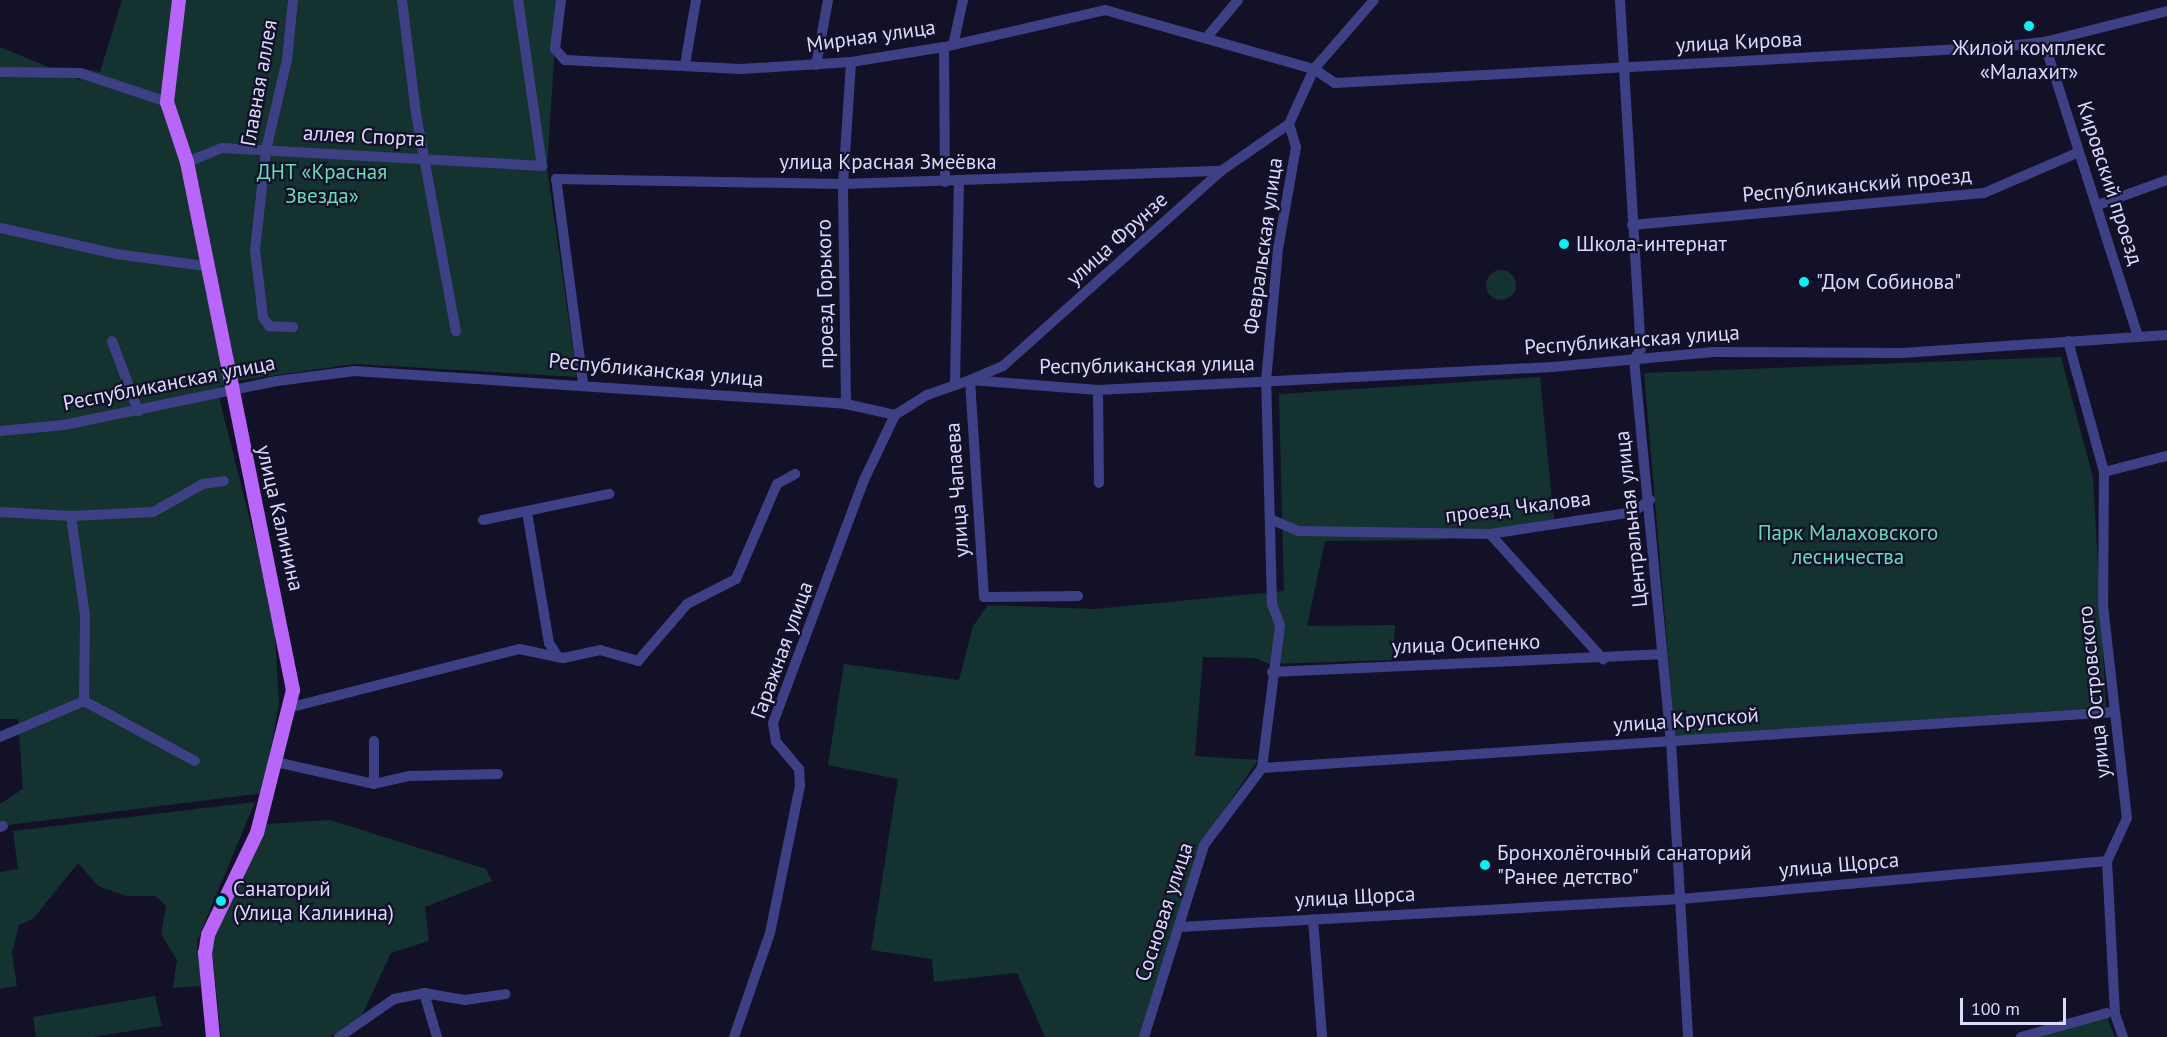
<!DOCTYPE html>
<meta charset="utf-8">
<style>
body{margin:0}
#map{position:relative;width:2167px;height:1037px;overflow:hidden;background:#131128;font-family:"PT Sans",sans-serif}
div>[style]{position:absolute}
.green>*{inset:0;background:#14322f}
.round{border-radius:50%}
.minor>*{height:10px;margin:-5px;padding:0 5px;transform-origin:5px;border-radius:5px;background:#3e4085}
.major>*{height:14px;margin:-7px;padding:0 7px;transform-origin:7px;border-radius:7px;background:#b865f9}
.dots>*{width:16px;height:16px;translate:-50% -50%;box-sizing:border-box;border:3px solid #131128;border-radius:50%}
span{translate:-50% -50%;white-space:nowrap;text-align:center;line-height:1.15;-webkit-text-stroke:4.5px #131128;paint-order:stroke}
.street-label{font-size:21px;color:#dbd9fe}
.poi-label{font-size:21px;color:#dbd9fe}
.left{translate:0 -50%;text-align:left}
.park-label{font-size:21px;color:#67dcb7}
.scale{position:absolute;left:1960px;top:998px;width:106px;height:27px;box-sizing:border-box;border:3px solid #dbd9fe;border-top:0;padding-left:8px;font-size:18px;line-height:21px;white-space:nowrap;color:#dbd9fe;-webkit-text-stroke:4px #131128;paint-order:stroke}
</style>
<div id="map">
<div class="green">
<div style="clip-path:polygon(122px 0,558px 0,547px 168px,577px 377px,354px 364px,229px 382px,217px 389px,274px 616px,279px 703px,263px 793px,0 826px,0 804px,23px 789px,18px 719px,0 719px,0 47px,80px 80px,81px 68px,100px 72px)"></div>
<div class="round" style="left:1486px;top:270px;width:30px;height:30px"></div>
<div style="clip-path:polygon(2061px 357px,2093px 478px,2106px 707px,1675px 737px,1644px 373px)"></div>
<div style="clip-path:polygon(1540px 377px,1554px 519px,1437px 540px,1325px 541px,1307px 626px,1395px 625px,1393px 660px,1269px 664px,1255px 658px,1203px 657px,1195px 756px,1258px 760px,1201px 844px,1140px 1037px,1045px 1037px,1017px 973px,934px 982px,932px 959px,871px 950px,898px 779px,828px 765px,844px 664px,959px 680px,973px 626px,988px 605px,1094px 609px,1284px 591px,1279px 394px)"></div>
<div style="clip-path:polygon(255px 802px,197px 941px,201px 986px,173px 988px,177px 960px,161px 934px,166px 906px,155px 896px,126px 896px,98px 886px,78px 863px,33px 919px,19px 925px,12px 953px,17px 986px,0 989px,0 872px,18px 869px,13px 831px)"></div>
<div style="clip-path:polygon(330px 820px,486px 869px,492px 881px,425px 907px,429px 941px,391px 953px,362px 1015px,330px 1037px,221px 1037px,211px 939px,267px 824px)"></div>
<div style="clip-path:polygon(155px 996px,162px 1026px,92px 1037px,36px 1037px,33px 1017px)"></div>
<div style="clip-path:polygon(2107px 1017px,2115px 1037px,2033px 1037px)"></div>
</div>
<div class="minor">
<div style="left:402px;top:0;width:115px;rotate:83deg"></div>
<div style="left:416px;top:114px;width:221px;rotate:79.6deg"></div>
<div style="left:561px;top:0;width:49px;rotate:97deg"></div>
<div style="left:555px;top:49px;width:15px;rotate:48deg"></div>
<div style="left:565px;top:60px;width:176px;rotate:2.9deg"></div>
<div style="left:741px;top:69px;width:110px;rotate:-3.6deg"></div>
<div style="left:851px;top:62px;width:94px;rotate:-9.2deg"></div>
<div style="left:944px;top:47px;width:165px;rotate:-12.9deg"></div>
<div style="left:1105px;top:10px;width:217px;rotate:15.8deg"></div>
<div style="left:1314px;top:69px;width:25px;rotate:34deg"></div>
<div style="left:1335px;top:83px;width:665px;rotate:-3.1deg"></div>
<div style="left:1999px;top:47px;width:45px;rotate:-6.3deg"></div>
<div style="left:2044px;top:42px;width:127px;rotate:-14.1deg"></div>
<div style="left:1620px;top:0;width:350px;rotate:86.6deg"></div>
<div style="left:1641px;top:349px;width:12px;rotate:125deg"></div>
<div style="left:1634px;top:359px;width:384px;rotate:84.5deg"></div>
<div style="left:1671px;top:741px;width:296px;rotate:86.7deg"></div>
<div style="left:1207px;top:37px;width:48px;rotate:-50deg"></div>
<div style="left:954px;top:41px;width:42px;rotate:-77.6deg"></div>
<div style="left:2044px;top:42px;width:309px;rotate:72.3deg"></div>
<div style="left:944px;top:47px;width:135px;rotate:89.6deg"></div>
<div style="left:685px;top:65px;width:66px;rotate:-80.4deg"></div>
<div style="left:816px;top:65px;width:66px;rotate:-79.5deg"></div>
<div style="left:0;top:72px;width:80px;rotate:0.7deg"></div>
<div style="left:80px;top:73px;width:92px;rotate:18.4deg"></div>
<div style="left:187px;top:162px;width:38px;rotate:-22deg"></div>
<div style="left:222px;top:148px;width:321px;rotate:3.2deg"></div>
<div style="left:542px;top:166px;width:168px;rotate:-98.2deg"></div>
<div style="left:2098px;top:205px;width:73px;rotate:-19.9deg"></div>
<div style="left:1632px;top:225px;width:353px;rotate:-5.2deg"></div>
<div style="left:1984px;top:193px;width:103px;rotate:-23.3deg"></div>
<div style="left:0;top:228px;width:119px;rotate:12.6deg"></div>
<div style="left:116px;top:254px;width:90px;rotate:7.7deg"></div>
<div style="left:293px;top:327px;width:24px;rotate:-178deg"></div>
<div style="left:269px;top:326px;width:11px;rotate:-124deg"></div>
<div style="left:263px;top:317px;width:67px;rotate:-96.8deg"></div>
<div style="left:255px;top:250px;width:101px;rotate:-83.7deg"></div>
<div style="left:266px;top:150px;width:92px;rotate:-76.9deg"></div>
<div style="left:287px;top:60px;width:60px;rotate:-84.3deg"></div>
<div style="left:112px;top:341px;width:75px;rotate:69.6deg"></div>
<div style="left:2068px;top:341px;width:136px;rotate:74.6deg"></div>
<div style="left:2104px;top:472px;width:133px;rotate:90.4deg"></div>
<div style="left:2103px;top:605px;width:214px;rotate:83.6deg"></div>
<div style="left:2127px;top:818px;width:47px;rotate:114.9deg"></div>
<div style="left:2107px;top:861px;width:153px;rotate:87deg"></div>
<div style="left:2115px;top:1014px;width:24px;rotate:71deg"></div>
<div style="left:583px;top:383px;width:206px;rotate:-97.5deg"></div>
<div style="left:556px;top:179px;width:287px;rotate:1deg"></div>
<div style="left:843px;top:184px;width:378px;rotate:-2deg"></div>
<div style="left:955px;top:384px;width:202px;rotate:-88.9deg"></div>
<div style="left:1098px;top:390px;width:93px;rotate:89.4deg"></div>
<div style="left:846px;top:404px;width:220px;rotate:-90.8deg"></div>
<div style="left:843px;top:184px;width:122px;rotate:-86.2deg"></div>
<div style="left:0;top:431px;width:64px;rotate:-5.4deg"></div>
<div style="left:64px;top:425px;width:217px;rotate:-11.7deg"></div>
<div style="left:277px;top:381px;width:78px;rotate:-7.4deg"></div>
<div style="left:354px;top:371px;width:493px;rotate:3.8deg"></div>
<div style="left:846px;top:404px;width:50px;rotate:12.7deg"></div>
<div style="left:895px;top:415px;width:38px;rotate:-32deg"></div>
<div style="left:927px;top:395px;width:46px;rotate:-19.2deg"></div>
<div style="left:970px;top:380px;width:128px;rotate:4.5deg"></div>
<div style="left:1098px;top:390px;width:455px;rotate:-2.9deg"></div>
<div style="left:1552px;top:367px;width:162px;rotate:-5.3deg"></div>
<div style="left:1713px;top:352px;width:189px;rotate:0.3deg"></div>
<div style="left:1902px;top:353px;width:266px;rotate:-3.9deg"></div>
<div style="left:2104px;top:472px;width:65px;rotate:-14.3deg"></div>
<div style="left:0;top:512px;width:71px;rotate:3.2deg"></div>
<div style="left:71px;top:516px;width:82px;rotate:-2.8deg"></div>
<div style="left:153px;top:512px;width:57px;rotate:-29.2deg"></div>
<div style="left:203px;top:484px;width:21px;rotate:-8deg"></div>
<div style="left:527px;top:512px;width:133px;rotate:80.5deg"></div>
<div style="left:549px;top:643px;width:17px;rotate:57deg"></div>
<div style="left:71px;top:516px;width:101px;rotate:82deg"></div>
<div style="left:85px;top:616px;width:85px;rotate:90.7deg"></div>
<div style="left:1270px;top:519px;width:30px;rotate:23deg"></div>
<div style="left:1298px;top:531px;width:192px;rotate:0.9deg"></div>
<div style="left:1490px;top:534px;width:145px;rotate:-8.7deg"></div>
<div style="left:1633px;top:512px;width:21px;rotate:-35deg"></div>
<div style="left:483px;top:520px;width:129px;rotate:-11.7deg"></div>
<div style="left:1490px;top:534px;width:169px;rotate:47.9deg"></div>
<div style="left:1078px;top:596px;width:94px;rotate:179.4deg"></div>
<div style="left:984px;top:597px;width:217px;rotate:-93.7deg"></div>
<div style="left:970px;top:380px;width:36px;rotate:-23deg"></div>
<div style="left:1003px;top:366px;width:292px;rotate:-41.8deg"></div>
<div style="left:1221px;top:171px;width:83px;rotate:-34.7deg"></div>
<div style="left:1272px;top:672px;width:389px;rotate:-2.6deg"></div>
<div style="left:84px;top:701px;width:126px;rotate:28.4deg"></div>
<div style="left:292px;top:707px;width:234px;rotate:-14.3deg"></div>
<div style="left:519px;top:649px;width:45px;rotate:11.6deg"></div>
<div style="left:563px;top:658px;width:38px;rotate:-12deg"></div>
<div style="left:600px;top:650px;width:40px;rotate:16deg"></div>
<div style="left:638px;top:661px;width:75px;rotate:-49.3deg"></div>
<div style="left:687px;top:604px;width:55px;rotate:-27deg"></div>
<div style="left:736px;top:579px;width:103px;rotate:-66.7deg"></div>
<div style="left:777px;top:484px;width:21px;rotate:-29deg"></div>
<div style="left:0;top:737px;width:91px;rotate:-23.2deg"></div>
<div style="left:276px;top:762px;width:100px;rotate:12.7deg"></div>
<div style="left:374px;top:784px;width:36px;rotate:-13deg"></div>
<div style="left:409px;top:776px;width:89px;rotate:-1.3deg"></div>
<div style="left:1262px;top:768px;width:853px;rotate:-3.76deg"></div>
<div style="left:374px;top:784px;width:43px;rotate:-90deg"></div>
<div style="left:0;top:827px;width:3px;rotate:-18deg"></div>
<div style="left:1313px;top:919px;width:118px;rotate:85.6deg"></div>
<div style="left:1179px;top:927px;width:503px;rotate:-3.19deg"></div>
<div style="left:1681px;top:899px;width:428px;rotate:-5.1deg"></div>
<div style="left:424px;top:993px;width:46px;rotate:73.5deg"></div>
<div style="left:339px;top:1037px;width:67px;rotate:-34.6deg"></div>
<div style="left:394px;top:999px;width:31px;rotate:-11deg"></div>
<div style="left:424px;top:993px;width:42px;rotate:9.7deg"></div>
<div style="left:465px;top:1000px;width:41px;rotate:-8.3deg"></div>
<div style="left:734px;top:1037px;width:110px;rotate:-70.9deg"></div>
<div style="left:770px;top:933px;width:150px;rotate:-78.5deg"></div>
<div style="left:800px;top:786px;width:17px;rotate:-93deg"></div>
<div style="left:799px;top:769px;width:35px;rotate:-130deg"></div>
<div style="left:776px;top:742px;width:19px;rotate:-99deg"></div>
<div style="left:773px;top:723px;width:259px;rotate:-69.5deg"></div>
<div style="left:864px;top:480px;width:72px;rotate:-64.5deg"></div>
<div style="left:1144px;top:1037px;width:201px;rotate:-72.6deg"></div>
<div style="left:1204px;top:845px;width:96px;rotate:-53deg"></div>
<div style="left:1262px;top:768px;width:144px;rotate:-82.8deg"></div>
<div style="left:1280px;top:625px;width:22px;rotate:-111deg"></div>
<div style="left:1272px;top:604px;width:223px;rotate:-91.5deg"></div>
<div style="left:1266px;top:381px;width:133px;rotate:-84.8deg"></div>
<div style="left:1278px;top:249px;width:104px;rotate:-80deg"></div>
<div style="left:1296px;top:147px;width:24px;rotate:-107deg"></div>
<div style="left:1289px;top:124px;width:60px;rotate:-65.6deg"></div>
<div style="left:1314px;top:69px;width:91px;rotate:-49deg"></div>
<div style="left:2021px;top:1037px;width:89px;rotate:-15.6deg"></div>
</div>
<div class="major">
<div style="left:179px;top:0;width:103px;rotate:96.7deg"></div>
<div style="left:167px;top:102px;width:63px;rotate:71.6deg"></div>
<div style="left:187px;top:162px;width:539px;rotate:78.65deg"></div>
<div style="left:293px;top:690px;width:147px;rotate:104.1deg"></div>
<div style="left:257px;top:833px;width:113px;rotate:115.7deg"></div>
<div style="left:208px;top:935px;width:18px;rotate:99deg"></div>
<div style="left:205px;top:953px;width:84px;rotate:84.6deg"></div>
</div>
<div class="dots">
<div style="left:2029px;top:26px;background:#0deef6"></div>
<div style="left:1564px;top:244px;background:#0deef6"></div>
<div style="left:1804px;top:282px;background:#0deef6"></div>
<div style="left:1485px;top:865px;background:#0deef6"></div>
<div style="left:221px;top:901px;background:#0deef6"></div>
</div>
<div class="street-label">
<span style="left:871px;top:36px;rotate:-8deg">Мирная улица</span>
<span style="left:1739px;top:42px;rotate:-3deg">улица Кирова</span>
<span style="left:259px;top:83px;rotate:-80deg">Главная аллея</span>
<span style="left:364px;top:136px;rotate:3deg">аллея Спорта</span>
<span style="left:888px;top:162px">улица Красная Змеёвка</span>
<span style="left:2110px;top:183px;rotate:72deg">Кировский проезд</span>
<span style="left:1857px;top:185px;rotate:-5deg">Республиканский проезд</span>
<span style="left:1117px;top:239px;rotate:-42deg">улица Фрунзе</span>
<span style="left:1263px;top:246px;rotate:-82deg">Февральская улица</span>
<span style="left:825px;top:294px;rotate:-91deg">проезд Горького</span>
<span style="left:1632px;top:340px;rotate:-4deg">Республиканская улица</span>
<span style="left:1147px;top:365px;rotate:-1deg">Республиканская улица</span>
<span style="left:656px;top:370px;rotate:5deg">Республиканская улица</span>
<span style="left:169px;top:383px;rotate:-11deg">Республиканская улица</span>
<span style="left:957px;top:490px;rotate:-94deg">улица Чапаева</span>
<span style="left:1518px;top:507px;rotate:-7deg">проезд Чкалова</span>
<span style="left:280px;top:518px;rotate:77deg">улица Калинина</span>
<span style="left:1631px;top:519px;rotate:-96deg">Центральная улица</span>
<span style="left:1466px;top:644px;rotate:-2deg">улица Осипенко</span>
<span style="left:782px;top:650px;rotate:-70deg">Гаражная улица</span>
<span style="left:2094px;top:692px;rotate:-96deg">улица Островского</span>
<span style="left:1686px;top:720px;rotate:-4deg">улица Крупской</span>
<span style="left:1839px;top:865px;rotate:-5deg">улица Щорса</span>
<span style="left:1355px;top:897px;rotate:-3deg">улица Щорса</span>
<span style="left:1164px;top:912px;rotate:-72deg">Сосновая улица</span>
</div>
<div class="poi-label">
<span style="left:2029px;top:60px">Жилой комплекс<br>«Малахит»</span>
<span class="left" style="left:1576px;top:244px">Школа-интернат</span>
<span class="left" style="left:1816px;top:282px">"Дом Собинова"</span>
<span class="left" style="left:1497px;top:865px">Бронхолёгочный санаторий<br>"Ранее детство"</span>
<span class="left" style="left:233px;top:901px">Санаторий<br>(Улица Калинина)</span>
</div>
<div class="park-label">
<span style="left:322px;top:184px">ДНТ «Красная<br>Звезда»</span>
<span style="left:1848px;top:545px">Парк Малаховского<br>лесничества</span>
</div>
<div class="scale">100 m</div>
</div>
